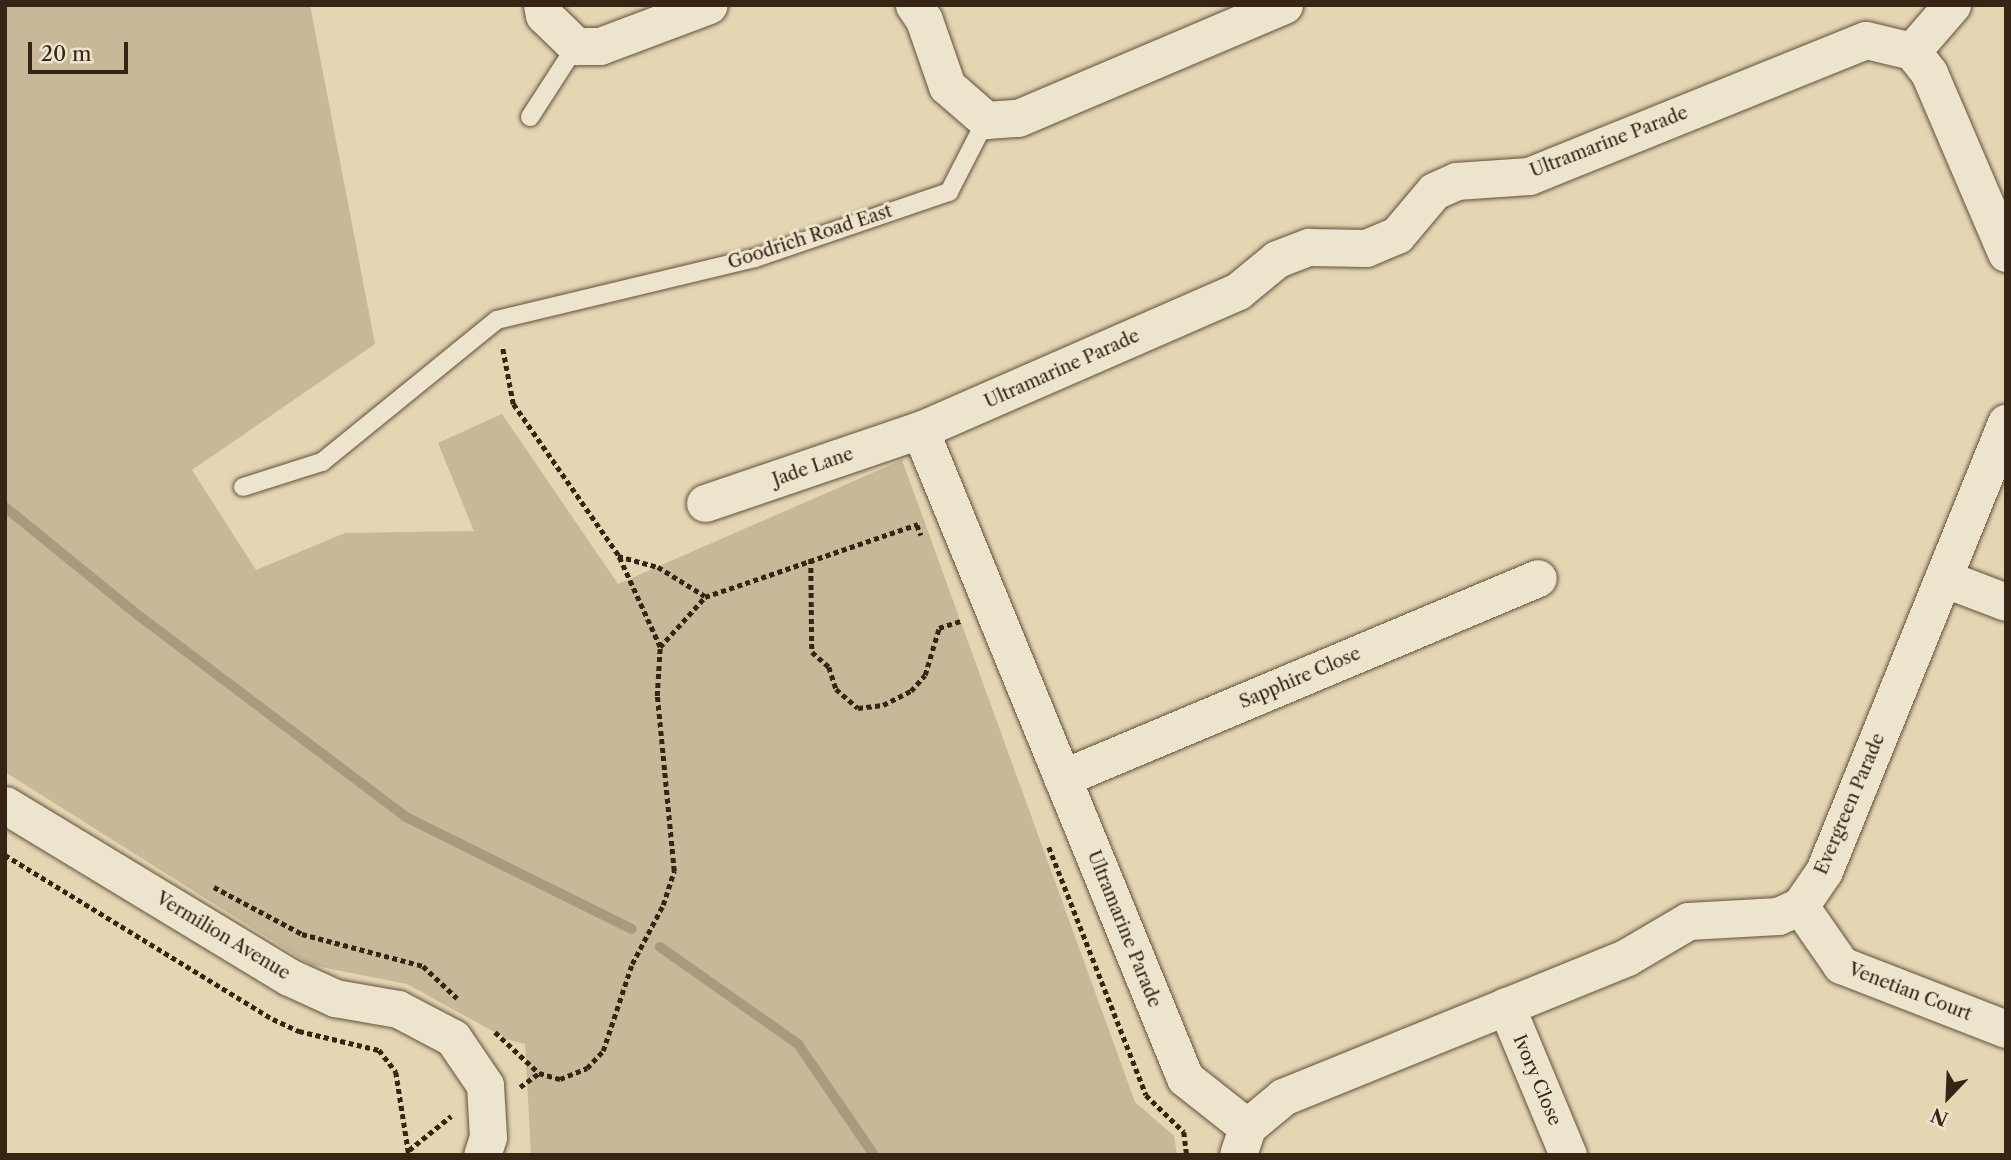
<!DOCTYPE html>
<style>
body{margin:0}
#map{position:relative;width:2011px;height:1160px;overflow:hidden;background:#e4d6b3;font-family:"Libre Caslon Text",serif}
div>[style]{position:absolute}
.green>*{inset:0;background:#c6b898}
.stream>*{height:10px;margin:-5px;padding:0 5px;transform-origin:5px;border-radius:5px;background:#a9997d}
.path>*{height:4.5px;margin-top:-2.25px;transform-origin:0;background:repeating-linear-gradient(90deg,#362414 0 5px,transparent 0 8.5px)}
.roads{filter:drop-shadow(0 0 2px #62503c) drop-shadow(0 0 2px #62503c)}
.lane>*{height:18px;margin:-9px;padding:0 9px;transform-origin:9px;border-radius:9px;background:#ede4ce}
.street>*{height:37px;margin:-18.5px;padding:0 18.5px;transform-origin:18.5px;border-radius:18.5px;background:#ede4ce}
span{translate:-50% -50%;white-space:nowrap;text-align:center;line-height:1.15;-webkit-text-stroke:6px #ede4ce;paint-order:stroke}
.street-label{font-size:18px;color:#362414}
.frame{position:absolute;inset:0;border:7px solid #362414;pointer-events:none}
.north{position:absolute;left:1913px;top:1062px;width:70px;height:70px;-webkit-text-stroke:5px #ede4ce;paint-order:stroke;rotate:203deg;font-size:19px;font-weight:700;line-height:28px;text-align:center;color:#362414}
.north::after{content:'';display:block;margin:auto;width:24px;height:32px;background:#362414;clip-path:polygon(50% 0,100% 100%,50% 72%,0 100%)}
.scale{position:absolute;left:28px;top:42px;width:100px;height:32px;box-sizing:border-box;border:4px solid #362414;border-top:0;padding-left:9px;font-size:21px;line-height:24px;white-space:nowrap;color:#362414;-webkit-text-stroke:5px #ede4ce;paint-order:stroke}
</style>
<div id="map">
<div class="green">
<div style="clip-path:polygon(5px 5px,310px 5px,375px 344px,192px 470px,256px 570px,345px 533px,474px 531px,438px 443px,502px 414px,618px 584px,902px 460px,1135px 1102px,1174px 1136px,1177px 1155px,531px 1155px,525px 1044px,509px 1040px,407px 984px,311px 965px,5px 772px)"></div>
</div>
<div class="stream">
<div style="left:5px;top:507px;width:171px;rotate:39.1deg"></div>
<div style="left:138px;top:615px;width:336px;rotate:37deg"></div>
<div style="left:406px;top:817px;width:252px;rotate:26.4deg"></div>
<div style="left:660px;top:947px;width:169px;rotate:35.1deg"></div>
<div style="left:798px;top:1044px;width:135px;rotate:55.6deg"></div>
</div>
<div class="path">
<div style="left:917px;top:525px;width:11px;rotate:68deg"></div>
<div style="left:618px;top:556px;width:41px;rotate:15.4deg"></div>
<div style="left:658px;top:567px;width:55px;rotate:31.7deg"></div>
<div style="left:811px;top:559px;width:93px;rotate:89.4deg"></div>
<div style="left:812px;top:652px;width:23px;rotate:41deg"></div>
<div style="left:829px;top:667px;width:23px;rotate:72deg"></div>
<div style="left:836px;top:689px;width:29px;rotate:41deg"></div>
<div style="left:858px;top:708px;width:25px;rotate:-7deg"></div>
<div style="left:883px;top:705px;width:31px;rotate:-27deg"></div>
<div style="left:911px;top:691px;width:21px;rotate:-49deg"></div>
<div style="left:925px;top:675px;width:49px;rotate:-73.4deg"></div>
<div style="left:939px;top:628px;width:23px;rotate:-18deg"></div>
<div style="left:660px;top:647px;width:67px;rotate:-48deg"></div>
<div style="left:705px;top:597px;width:225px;rotate:-18.9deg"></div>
<div style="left:1049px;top:847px;width:266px;rotate:68.6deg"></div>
<div style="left:1146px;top:1095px;width:53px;rotate:44.2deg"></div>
<div style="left:1184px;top:1132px;width:23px;rotate:83deg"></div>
<div style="left:5px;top:855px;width:314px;rotate:31.5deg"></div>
<div style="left:273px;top:1019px;width:29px;rotate:25deg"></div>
<div style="left:299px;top:1031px;width:82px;rotate:13.4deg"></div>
<div style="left:379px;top:1050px;width:28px;rotate:52deg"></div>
<div style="left:396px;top:1072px;width:84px;rotate:81.1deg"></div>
<div style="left:214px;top:887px;width:100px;rotate:28.1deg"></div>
<div style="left:302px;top:934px;width:125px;rotate:14.8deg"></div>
<div style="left:423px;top:966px;width:47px;rotate:43.3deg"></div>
<div style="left:495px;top:1032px;width:60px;rotate:43deg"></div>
<div style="left:539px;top:1073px;width:22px;rotate:16deg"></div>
<div style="left:560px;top:1079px;width:29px;rotate:-22deg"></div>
<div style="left:587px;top:1068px;width:23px;rotate:-47deg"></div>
<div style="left:603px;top:1051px;width:92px;rotate:-71.6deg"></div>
<div style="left:632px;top:964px;width:67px;rotate:-62.3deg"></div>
<div style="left:663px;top:905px;width:36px;rotate:-72deg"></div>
<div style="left:674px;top:871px;width:176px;rotate:-95.5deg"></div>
<div style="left:657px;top:696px;width:49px;rotate:-86.5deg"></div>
<div style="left:660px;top:647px;width:101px;rotate:-114.5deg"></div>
<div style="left:618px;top:555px;width:184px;rotate:-124.8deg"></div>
<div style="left:513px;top:404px;width:59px;rotate:-100.7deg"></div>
<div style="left:520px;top:1087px;width:24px;rotate:-36deg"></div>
<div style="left:409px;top:1150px;width:54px;rotate:-39deg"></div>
</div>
<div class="roads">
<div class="lane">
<div style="left:530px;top:117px;width:85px;rotate:-57.1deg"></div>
<div style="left:243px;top:487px;width:83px;rotate:-17.6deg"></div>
<div style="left:322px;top:462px;width:225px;rotate:-39.1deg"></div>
<div style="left:497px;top:320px;width:265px;rotate:-13.5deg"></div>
<div style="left:755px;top:258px;width:205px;rotate:-18.8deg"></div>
<div style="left:949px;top:192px;width:81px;rotate:-62.8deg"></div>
</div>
<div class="street">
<div style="left:542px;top:5px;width:10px;rotate:79deg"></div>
<div style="left:544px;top:15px;width:45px;rotate:44.1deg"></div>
<div style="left:576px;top:46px;width:24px"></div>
<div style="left:600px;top:46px;width:116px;rotate:-20.6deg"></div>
<div style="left:914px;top:5px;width:18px;rotate:56deg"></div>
<div style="left:924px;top:20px;width:70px;rotate:70.8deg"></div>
<div style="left:947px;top:86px;width:52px;rotate:41.1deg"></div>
<div style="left:986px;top:120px;width:32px;rotate:-4deg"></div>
<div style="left:1018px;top:118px;width:289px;rotate:-23deg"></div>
<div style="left:1912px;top:51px;width:28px;rotate:52deg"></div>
<div style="left:1929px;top:73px;width:196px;rotate:66.8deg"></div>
<div style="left:1912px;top:51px;width:61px;rotate:-49deg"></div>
<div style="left:705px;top:503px;width:227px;rotate:-18.8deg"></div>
<div style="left:1943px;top:578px;width:67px;rotate:20.9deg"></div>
<div style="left:1062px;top:778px;width:516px;rotate:-22.79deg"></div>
<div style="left:5px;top:805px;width:332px;rotate:31.2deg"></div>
<div style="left:289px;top:977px;width:51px;rotate:24.5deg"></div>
<div style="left:335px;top:998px;width:64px;rotate:9.9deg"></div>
<div style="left:398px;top:1009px;width:62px;rotate:27.8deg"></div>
<div style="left:453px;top:1038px;width:57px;rotate:55.8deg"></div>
<div style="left:485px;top:1085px;width:52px;rotate:86.7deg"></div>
<div style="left:488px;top:1137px;width:19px;rotate:108deg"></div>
<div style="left:1800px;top:906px;width:72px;rotate:55.2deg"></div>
<div style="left:1841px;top:965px;width:177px;rotate:21.2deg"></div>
<div style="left:1506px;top:1006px;width:161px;rotate:67.4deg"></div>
<div style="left:1247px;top:1127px;width:79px;rotate:-141.7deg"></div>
<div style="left:1185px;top:1078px;width:700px;rotate:-112.24deg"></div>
<div style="left:920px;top:430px;width:347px;rotate:-23.6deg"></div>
<div style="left:1238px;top:291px;width:50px;rotate:-39.4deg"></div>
<div style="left:1277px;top:259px;width:34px;rotate:-21deg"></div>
<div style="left:1309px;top:247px;width:57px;rotate:1deg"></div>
<div style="left:1366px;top:248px;width:34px;rotate:-23deg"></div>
<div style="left:1397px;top:235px;width:57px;rotate:-49.9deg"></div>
<div style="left:1434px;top:191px;width:24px;rotate:-24deg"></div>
<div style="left:1456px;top:181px;width:73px;rotate:-3.9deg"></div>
<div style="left:1529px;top:176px;width:363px;rotate:-22deg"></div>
<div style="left:1866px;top:40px;width:47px;rotate:13.4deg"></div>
<div style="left:1238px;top:1155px;width:29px;rotate:-72deg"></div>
<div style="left:1247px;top:1127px;width:47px;rotate:-39.8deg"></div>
<div style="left:1283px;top:1097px;width:371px;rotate:-22.1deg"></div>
<div style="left:1627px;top:957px;width:71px;rotate:-30.5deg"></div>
<div style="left:1688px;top:921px;width:90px;rotate:-3.2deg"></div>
<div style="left:1778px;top:916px;width:24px;rotate:-24deg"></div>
<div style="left:1800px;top:906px;width:42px;rotate:-55.6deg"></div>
<div style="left:1824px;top:871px;width:484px;rotate:-67.9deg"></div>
</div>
</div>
<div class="street-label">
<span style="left:1609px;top:142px;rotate:-21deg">Ultramarine Parade</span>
<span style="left:810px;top:237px;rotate:-18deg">Goodrich Road East</span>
<span style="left:1062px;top:369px;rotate:-24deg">Ultramarine Parade</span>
<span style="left:813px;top:467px;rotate:-19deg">Jade Lane</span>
<span style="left:1300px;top:678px;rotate:-23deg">Sapphire Close</span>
<span style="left:1850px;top:804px;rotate:-67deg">Evergreen Parade</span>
<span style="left:1124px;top:929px;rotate:68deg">Ultramarine Parade</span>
<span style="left:223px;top:936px;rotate:31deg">Vermilion Avenue</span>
<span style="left:1910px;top:992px;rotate:21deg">Venetian Court</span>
<span style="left:1537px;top:1080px;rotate:67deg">Ivory Close</span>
</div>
<div class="frame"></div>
<div class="north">N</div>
<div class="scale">20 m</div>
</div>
